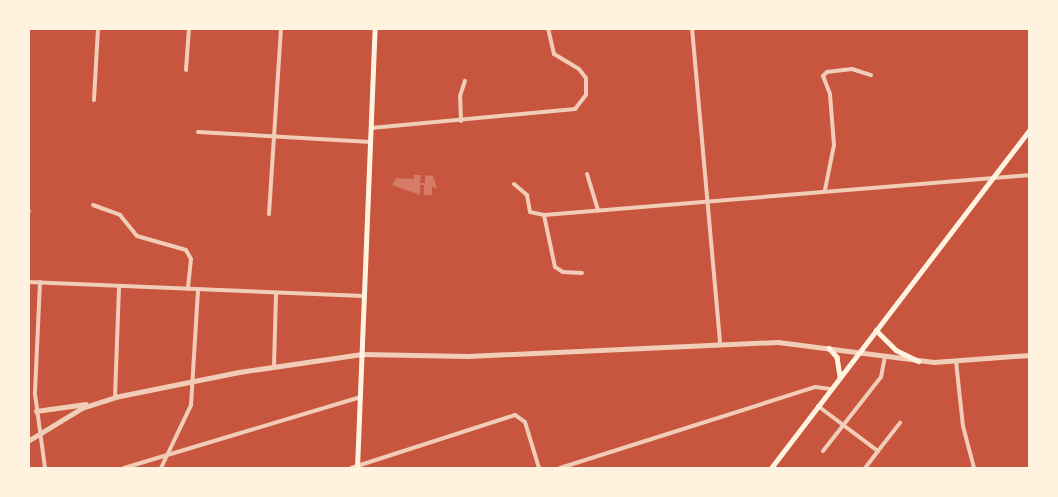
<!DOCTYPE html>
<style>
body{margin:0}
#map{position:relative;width:1058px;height:497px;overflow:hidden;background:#c8553d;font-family:"Noto Serif",serif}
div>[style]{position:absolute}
.building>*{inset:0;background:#d67c66}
.minor>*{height:4px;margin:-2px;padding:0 2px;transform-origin:2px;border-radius:2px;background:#f1ccb7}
.tertiary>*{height:4.5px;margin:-2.25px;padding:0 2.25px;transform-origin:2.25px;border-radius:2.25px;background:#f1ccb7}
.secondary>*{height:4.5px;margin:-2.25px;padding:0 2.25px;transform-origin:2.25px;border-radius:2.25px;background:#fff3e0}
span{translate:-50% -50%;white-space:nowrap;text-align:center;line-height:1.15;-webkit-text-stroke:5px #fff3e0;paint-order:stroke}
.frame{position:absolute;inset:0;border:30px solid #fff3e0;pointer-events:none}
</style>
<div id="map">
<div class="building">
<div style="clip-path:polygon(414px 175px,421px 175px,420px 183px,425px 183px,425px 175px,433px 176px,437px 188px,432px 187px,432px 195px,424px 195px,424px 185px,420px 185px,420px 195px,392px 185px,396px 178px,414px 179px)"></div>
</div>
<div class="minor">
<div style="left:692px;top:28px;width:316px;rotate:84.9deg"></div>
<div style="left:186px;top:70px;width:42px;rotate:-85.9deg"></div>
<div style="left:94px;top:100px;width:72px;rotate:-86.8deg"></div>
<div style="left:461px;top:121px;width:25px;rotate:-92deg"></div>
<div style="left:460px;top:96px;width:16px;rotate:-72deg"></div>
<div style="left:371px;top:128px;width:205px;rotate:-5.3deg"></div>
<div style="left:575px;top:109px;width:18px;rotate:-52deg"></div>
<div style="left:586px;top:95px;width:17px;rotate:-90deg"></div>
<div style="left:586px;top:78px;width:11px;rotate:-128deg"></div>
<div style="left:579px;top:69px;width:29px;rotate:-149deg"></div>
<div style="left:554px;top:54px;width:27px;rotate:-103deg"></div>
<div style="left:198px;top:132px;width:173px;rotate:3.3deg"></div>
<div style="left:587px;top:174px;width:38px;rotate:73deg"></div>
<div style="left:514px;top:184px;width:17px;rotate:40deg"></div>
<div style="left:527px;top:195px;width:17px;rotate:80deg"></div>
<div style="left:530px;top:212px;width:14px;rotate:12deg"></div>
<div style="left:544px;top:215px;width:488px;rotate:-4.7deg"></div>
<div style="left:825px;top:190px;width:46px;rotate:-78.7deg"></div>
<div style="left:834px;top:145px;width:51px;rotate:-94.5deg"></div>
<div style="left:830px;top:94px;width:19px;rotate:-111deg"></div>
<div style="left:823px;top:76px;width:6px;rotate:-45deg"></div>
<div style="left:827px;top:72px;width:25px;rotate:-7deg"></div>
<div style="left:852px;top:69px;width:20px;rotate:18deg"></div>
<div style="left:93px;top:205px;width:29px;rotate:20deg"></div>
<div style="left:120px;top:215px;width:27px;rotate:51deg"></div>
<div style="left:137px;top:236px;width:51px;rotate:15.9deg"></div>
<div style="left:186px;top:250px;width:10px;rotate:61deg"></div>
<div style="left:191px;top:259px;width:30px;rotate:96deg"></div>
<div style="left:28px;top:211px;width:1px"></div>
<div style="left:269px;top:214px;width:186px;rotate:-86.3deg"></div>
<div style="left:544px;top:215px;width:53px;rotate:78.1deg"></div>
<div style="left:555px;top:267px;width:9px;rotate:32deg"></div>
<div style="left:563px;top:272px;width:19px;rotate:3deg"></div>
<div style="left:28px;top:282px;width:336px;rotate:2.4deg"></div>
<div style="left:40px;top:282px;width:112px;rotate:92.6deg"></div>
<div style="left:35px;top:394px;width:75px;rotate:82.3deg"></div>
<div style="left:956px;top:361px;width:65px;rotate:83.9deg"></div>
<div style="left:963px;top:426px;width:43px;rotate:75.3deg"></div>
<div style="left:274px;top:366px;width:73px;rotate:-88.4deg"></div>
<div style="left:115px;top:397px;width:111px;rotate:-87.9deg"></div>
<div style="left:818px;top:406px;width:75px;rotate:36.9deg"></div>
<div style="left:878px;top:451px;width:21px;rotate:127deg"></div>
<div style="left:823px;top:451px;width:94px;rotate:-51.9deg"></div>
<div style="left:881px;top:377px;width:21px;rotate:-79deg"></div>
<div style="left:878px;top:451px;width:36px;rotate:-52deg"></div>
<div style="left:124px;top:468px;width:247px;rotate:-16.7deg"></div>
<div style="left:161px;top:468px;width:70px;rotate:-64.5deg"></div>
<div style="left:191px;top:405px;width:116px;rotate:-86.5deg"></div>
<div style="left:351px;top:468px;width:172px;rotate:-17.9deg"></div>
<div style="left:515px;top:415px;width:12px;rotate:35deg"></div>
<div style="left:525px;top:422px;width:48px;rotate:73.1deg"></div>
<div style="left:560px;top:468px;width:268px;rotate:-17.6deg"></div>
<div style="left:815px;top:387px;width:16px;rotate:7deg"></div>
</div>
<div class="tertiary">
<div style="left:36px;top:411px;width:50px;rotate:-8deg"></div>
<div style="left:28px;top:441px;width:63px;rotate:-31.4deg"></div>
<div style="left:82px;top:408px;width:35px;rotate:-18deg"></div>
<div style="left:115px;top:397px;width:126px;rotate:-11.4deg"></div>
<div style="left:239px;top:372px;width:124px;rotate:-8.3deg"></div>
<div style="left:362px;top:354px;width:106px;rotate:1.1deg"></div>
<div style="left:468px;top:356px;width:310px;rotate:-2.6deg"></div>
<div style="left:778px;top:342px;width:157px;rotate:7.3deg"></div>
<div style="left:934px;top:362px;width:96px;rotate:-4.2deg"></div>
</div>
<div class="secondary">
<div style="left:876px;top:330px;width:28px;rotate:45deg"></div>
<div style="left:896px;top:350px;width:25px;rotate:26deg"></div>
<div style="left:829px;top:348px;width:12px;rotate:48deg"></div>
<div style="left:837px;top:357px;width:20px;rotate:81deg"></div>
<div style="left:357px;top:468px;width:440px;rotate:-87.7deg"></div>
<div style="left:771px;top:468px;width:427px;rotate:-52.6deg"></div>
</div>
<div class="frame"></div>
</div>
